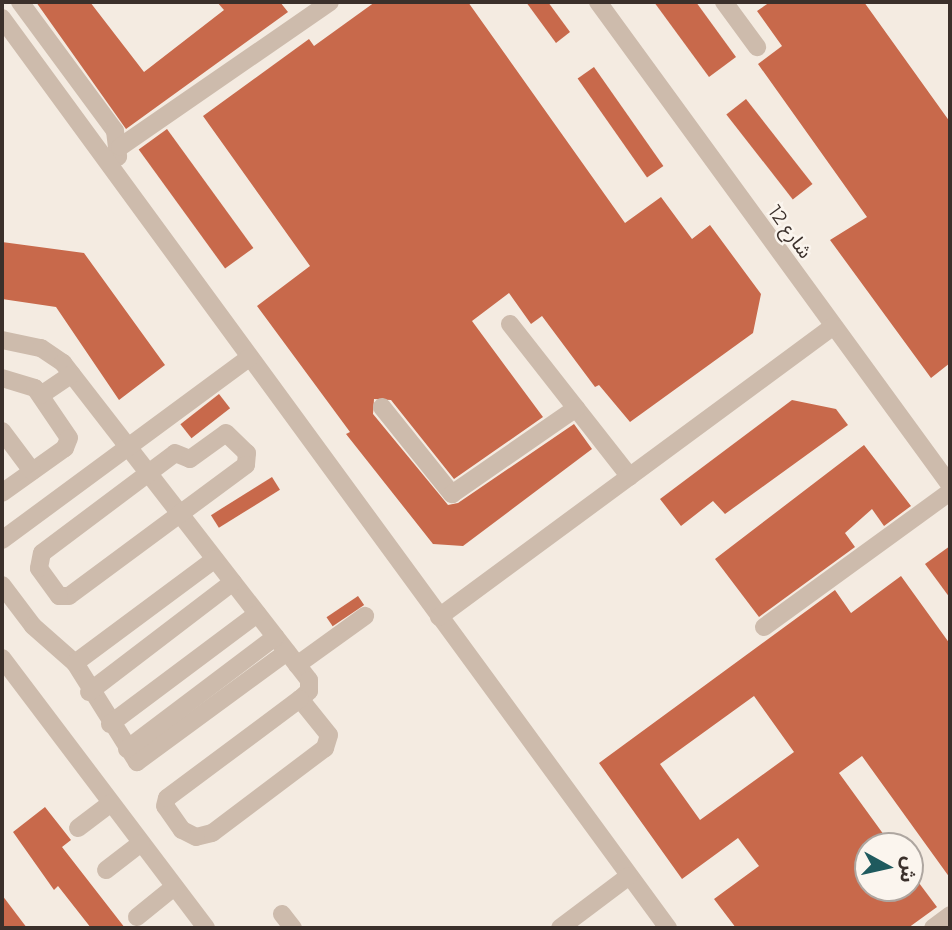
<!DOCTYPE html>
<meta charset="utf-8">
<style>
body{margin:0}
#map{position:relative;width:952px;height:930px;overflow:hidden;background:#f4ebe1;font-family:Montserrat,"Noto Sans Arabic",sans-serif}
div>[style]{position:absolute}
.building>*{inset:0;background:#c8694b;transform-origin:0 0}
.minor>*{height:18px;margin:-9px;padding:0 9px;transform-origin:9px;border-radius:9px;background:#cdbbac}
span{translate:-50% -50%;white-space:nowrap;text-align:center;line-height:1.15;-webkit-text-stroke:5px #fbf5ee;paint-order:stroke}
.street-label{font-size:19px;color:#3b302b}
.frame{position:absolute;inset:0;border:4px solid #3b302b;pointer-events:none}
.north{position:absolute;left:854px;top:832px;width:70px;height:70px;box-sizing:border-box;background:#fbf5ee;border:2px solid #aea6a0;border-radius:50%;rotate:98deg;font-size:19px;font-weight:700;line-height:28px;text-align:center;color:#3b302b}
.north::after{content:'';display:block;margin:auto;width:24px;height:32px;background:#1f5a5e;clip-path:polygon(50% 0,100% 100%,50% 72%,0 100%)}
</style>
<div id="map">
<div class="building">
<div style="clip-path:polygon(36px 2px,90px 2px,144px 72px,224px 10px,217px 2px,280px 2px,288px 12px,126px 129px)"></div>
<div style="clip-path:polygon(375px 2px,468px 2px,625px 223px,661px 197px,692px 239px,710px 225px,761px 294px,753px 333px,630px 422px,599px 385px,595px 387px,542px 316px,531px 324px,509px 293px,472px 321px,543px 417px,454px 479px,391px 400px,374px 399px,373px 414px,448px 505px,458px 503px,574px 424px,592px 449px,463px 546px,433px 544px,346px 434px,350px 432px,257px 306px,310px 266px,203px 116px,309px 39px,314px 46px)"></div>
<div style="clip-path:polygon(526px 2px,548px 2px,570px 32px,556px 43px)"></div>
<div style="clip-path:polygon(654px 2px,696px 2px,736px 57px,709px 77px)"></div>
<div style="clip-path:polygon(770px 2px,864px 2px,950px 122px,950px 363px,931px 378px,830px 240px,867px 217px,758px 64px,782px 46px,757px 11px)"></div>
<div style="left:594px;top:67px;width:121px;height:20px;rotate:55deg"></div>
<div style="left:746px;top:99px;width:108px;height:25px;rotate:52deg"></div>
<div style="left:167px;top:129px;width:147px;height:35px;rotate:54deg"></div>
<div style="clip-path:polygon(2px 242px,84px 253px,165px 365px,119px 400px,56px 307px,2px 299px)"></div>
<div style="left:219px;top:394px;width:18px;height:49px;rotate:52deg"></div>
<div style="clip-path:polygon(792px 400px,836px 409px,848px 425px,725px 514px,713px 501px,681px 526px,660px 499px)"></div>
<div style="clip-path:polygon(864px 445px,911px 506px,884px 526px,872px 509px,845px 533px,855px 547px,759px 617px,715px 559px)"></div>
<div style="left:272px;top:477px;width:15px;height:72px;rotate:58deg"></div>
<div style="clip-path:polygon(950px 546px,950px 598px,925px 564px)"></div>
<div style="clip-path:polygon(evenodd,901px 576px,950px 644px,950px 878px,862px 756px,839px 773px,892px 846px,868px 846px,868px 888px,910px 888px,910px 871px,937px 907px,908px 928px,736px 928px,714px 899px,759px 866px,738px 838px,682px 879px,599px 763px,835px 590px,851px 613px,901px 576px,754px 696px,794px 752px,700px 820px,660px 764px,754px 696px)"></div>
<div style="left:358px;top:596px;width:11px;height:38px;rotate:56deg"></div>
<div style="clip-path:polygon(45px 807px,71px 840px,62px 847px,125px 928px,91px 928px,58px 886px,54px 890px,13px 832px)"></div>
<div style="clip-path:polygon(2px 895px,27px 928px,2px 928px)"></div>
</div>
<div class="minor">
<div style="left:20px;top:2px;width:160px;rotate:53.6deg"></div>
<div style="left:115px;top:131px;width:26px;rotate:83deg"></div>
<div style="left:598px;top:2px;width:598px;rotate:53.92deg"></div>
<div style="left:724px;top:2px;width:56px;rotate:53.7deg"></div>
<div style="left:2px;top:18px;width:1128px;rotate:53.8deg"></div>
<div style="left:120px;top:147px;width:255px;rotate:-34.6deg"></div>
<div style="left:510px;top:324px;width:194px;rotate:51.9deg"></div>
<div style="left:2px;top:340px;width:40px;rotate:12deg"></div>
<div style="left:41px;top:348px;width:27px;rotate:34deg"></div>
<div style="left:63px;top:363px;width:401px;rotate:52.2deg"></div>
<div style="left:309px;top:680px;width:11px;rotate:90deg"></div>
<div style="left:309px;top:691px;width:12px;rotate:138deg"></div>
<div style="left:2px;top:378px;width:34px;rotate:17deg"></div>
<div style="left:35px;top:388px;width:60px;rotate:55.8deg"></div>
<div style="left:69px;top:438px;width:11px;rotate:112deg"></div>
<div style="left:65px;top:448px;width:77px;rotate:144.5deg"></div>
<div style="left:41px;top:395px;width:37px;rotate:-34deg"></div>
<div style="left:382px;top:407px;width:112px;rotate:51.2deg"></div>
<div style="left:452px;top:494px;width:151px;rotate:-34.7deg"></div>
<div style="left:2px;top:431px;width:50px;rotate:53.1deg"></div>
<div style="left:226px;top:433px;width:29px;rotate:44deg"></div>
<div style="left:247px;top:453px;width:12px;rotate:95deg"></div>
<div style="left:246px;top:465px;width:220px;rotate:143.5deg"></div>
<div style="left:69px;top:596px;width:10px;rotate:180deg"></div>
<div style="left:59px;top:596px;width:34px;rotate:-126deg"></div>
<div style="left:39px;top:568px;width:15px;rotate:-79deg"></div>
<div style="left:42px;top:553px;width:166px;rotate:-36.9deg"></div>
<div style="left:175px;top:453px;width:16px;rotate:22deg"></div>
<div style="left:190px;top:459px;width:44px;rotate:-35.8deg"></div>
<div style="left:2px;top:540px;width:307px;rotate:-36.4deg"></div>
<div style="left:2px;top:585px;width:51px;rotate:52.9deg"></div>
<div style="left:33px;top:626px;width:56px;rotate:41.4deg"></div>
<div style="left:75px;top:663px;width:117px;rotate:57.9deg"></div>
<div style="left:137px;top:762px;width:186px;rotate:-36.3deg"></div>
<div style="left:439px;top:617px;width:489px;rotate:-36.4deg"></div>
<div style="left:764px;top:627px;width:230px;rotate:-36deg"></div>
<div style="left:2px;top:658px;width:338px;rotate:52.9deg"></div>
<div style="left:75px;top:663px;width:174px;rotate:-36.6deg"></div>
<div style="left:297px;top:665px;width:84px;rotate:-35.8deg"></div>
<div style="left:89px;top:692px;width:181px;rotate:-37.4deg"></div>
<div style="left:300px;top:699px;width:46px;rotate:51.1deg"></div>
<div style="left:329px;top:735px;width:14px;rotate:107deg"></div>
<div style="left:325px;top:748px;width:141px;rotate:143deg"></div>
<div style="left:212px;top:833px;width:16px;rotate:166deg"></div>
<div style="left:196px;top:837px;width:16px;rotate:-153deg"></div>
<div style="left:182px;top:830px;width:29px;rotate:-125deg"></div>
<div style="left:165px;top:806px;width:8px;rotate:-76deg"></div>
<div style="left:167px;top:798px;width:166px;rotate:-36.7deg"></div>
<div style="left:110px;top:724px;width:184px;rotate:-36.8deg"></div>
<div style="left:127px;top:749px;width:186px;rotate:-37.1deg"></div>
<div style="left:78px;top:828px;width:41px;rotate:-37.1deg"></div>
<div style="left:106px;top:870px;width:44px;rotate:-37.6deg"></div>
<div style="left:282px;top:914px;width:18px;rotate:52deg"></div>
<div style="left:137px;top:917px;width:48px;rotate:-39deg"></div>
<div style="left:560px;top:928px;width:86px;rotate:-37deg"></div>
<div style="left:933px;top:928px;width:21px;rotate:-37deg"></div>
</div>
<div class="street-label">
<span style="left:790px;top:232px;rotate:54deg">شارع 12</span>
</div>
<div class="frame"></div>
<div class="north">ش</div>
</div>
